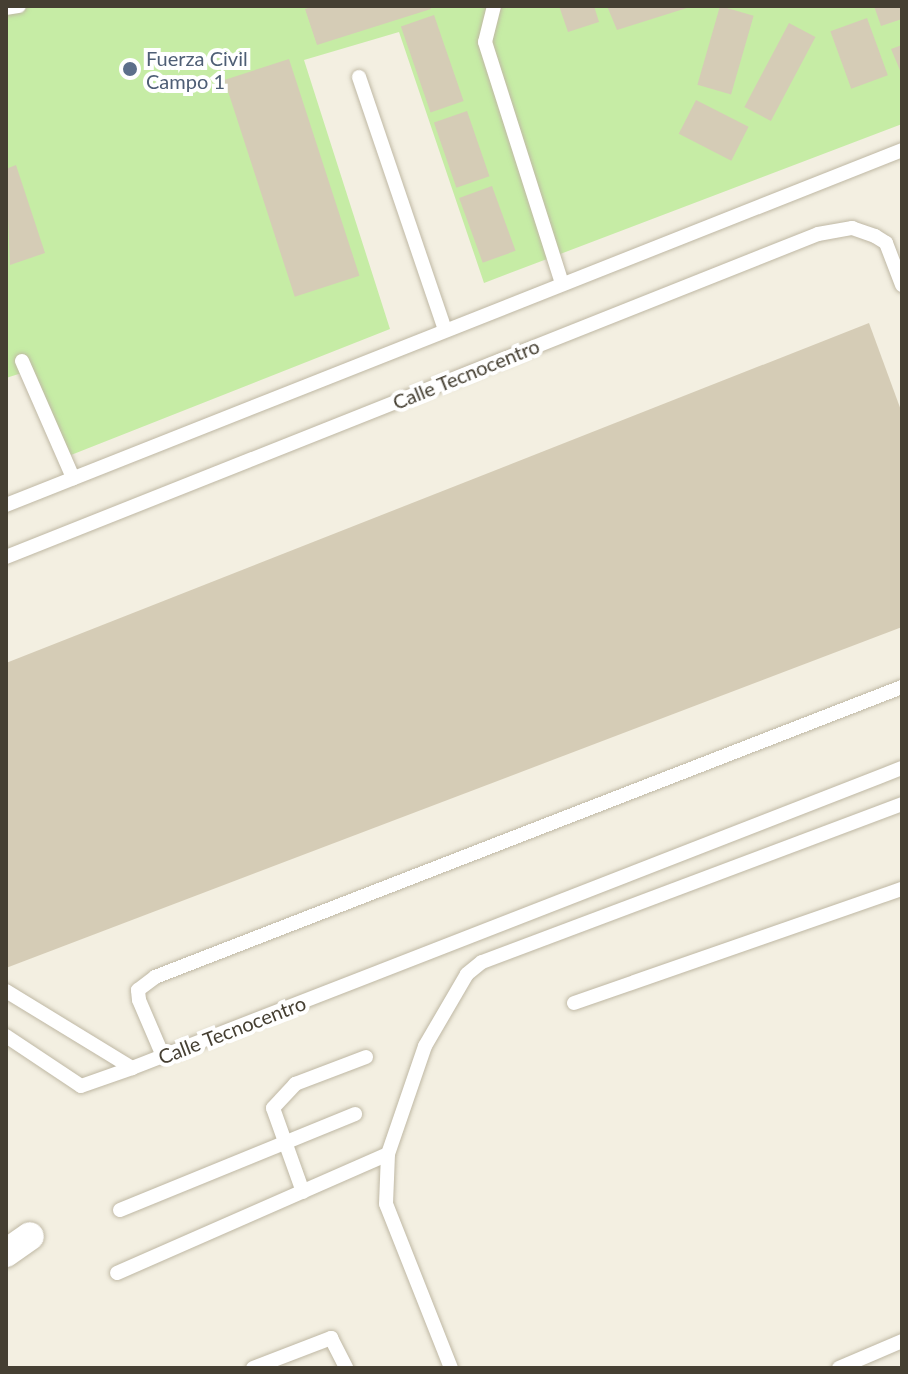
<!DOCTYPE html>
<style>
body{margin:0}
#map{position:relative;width:908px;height:1374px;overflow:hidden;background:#f3efe1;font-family:Lato,sans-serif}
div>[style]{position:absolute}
.green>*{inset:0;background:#c6eca5}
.building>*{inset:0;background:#d5ccb6;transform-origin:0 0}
.roads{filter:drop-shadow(0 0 2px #bfb8a4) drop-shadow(0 0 2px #bfb8a4)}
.lane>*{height:14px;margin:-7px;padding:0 7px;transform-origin:7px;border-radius:7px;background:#fff}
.street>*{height:28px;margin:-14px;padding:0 14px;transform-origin:14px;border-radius:14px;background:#fff}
.dots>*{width:22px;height:22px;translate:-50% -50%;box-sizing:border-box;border:4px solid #fff;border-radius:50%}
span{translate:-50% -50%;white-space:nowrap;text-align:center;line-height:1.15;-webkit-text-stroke:8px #fff;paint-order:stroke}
.service-label{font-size:20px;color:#4e5e75}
.left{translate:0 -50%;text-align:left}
.street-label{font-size:20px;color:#453f32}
.frame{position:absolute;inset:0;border:8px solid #453f32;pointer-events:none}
</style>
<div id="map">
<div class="green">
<div style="clip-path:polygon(6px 6px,902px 6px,902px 124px,484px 283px,399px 32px,304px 60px,390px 329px,71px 455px,28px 371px,6px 378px)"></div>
</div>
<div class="building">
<div style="clip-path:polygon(315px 6px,430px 6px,431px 9px,317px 45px,305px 9px)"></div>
<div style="clip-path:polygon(559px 6px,594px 6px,599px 22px,568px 32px)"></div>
<div style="clip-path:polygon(607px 6px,690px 6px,690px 7px,617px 30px)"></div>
<div style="left:720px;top:6px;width:35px;height:82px;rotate:16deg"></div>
<div style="clip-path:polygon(874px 6px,902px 6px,902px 19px,881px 26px)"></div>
<div style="left:434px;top:15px;width:91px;height:35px;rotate:71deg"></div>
<div style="left:867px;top:18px;width:61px;height:39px;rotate:70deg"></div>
<div style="left:789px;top:23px;width:30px;height:95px;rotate:28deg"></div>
<div style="clip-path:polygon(902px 45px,902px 75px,891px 49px)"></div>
<div style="left:289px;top:59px;width:228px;height:68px;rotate:72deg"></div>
<div style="left:696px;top:100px;width:59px;height:38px;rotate:27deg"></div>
<div style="left:467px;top:111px;width:69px;height:35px;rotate:71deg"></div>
<div style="clip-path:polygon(16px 165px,45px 253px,10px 265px,6px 169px)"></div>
<div style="left:492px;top:186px;width:69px;height:35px;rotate:70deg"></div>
<div style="clip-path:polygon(869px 323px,902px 413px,902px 627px,6px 968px,6px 663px)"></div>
</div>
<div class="roads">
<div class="lane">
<div style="left:494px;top:6px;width:37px;rotate:104deg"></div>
<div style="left:485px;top:42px;width:253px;rotate:72.3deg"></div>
<div style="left:6px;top:8px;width:13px;rotate:-9deg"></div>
<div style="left:359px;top:77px;width:267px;rotate:71.2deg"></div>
<div style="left:22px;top:361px;width:128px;rotate:66.4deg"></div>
<div style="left:6px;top:505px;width:964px;rotate:-21.61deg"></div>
<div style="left:6px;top:557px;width:874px;rotate:-21.69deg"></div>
<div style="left:818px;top:234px;width:35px;rotate:-10deg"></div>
<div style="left:852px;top:228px;width:24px;rotate:19deg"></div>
<div style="left:875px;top:236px;width:13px;rotate:32deg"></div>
<div style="left:886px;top:243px;width:45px;rotate:69.1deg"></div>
<div style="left:6px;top:991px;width:148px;rotate:31.4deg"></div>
<div style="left:132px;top:1068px;width:826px;rotate:-21.29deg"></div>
<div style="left:574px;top:1003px;width:347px;rotate:-19.2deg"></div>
<div style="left:6px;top:1036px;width:90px;rotate:33.7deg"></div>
<div style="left:81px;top:1086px;width:54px;rotate:-19.4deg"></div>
<div style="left:163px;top:1056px;width:61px;rotate:-113.2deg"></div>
<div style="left:139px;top:1000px;width:10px;rotate:-96deg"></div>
<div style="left:138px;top:990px;width:21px;rotate:-37deg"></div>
<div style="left:155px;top:977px;width:801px;rotate:-21.22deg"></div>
<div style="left:303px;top:1192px;width:89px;rotate:-109.7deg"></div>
<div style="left:273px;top:1108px;width:33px;rotate:-47deg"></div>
<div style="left:295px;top:1084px;width:76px;rotate:-20.8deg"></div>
<div style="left:120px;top:1210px;width:254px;rotate:-22.2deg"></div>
<div style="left:117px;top:1273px;width:296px;rotate:-23.7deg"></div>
<div style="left:253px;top:1368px;width:84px;rotate:-21deg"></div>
<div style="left:331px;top:1338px;width:34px;rotate:63deg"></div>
<div style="left:451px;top:1368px;width:176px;rotate:-111.6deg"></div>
<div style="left:386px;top:1204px;width:50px;rotate:-87.7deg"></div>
<div style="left:388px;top:1154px;width:114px;rotate:-71.1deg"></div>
<div style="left:425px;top:1046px;width:83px;rotate:-59.7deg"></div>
<div style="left:467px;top:974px;width:19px;rotate:-39deg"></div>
<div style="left:482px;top:962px;width:449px;rotate:-20.6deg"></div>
<div style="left:839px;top:1368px;width:69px;rotate:-23.2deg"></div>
</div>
<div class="street">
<div style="left:6px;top:1253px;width:29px;rotate:-35deg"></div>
</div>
</div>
<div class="dots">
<div style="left:130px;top:69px;background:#5c6f8a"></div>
</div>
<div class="service-label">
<span class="left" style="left:146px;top:70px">Fuerza Civil<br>Campo 1</span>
</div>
<div class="street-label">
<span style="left:466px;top:374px;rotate:-22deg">Calle Tecnocentro</span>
<span style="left:232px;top:1030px;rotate:-21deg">Calle Tecnocentro</span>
</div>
<div class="frame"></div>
</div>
